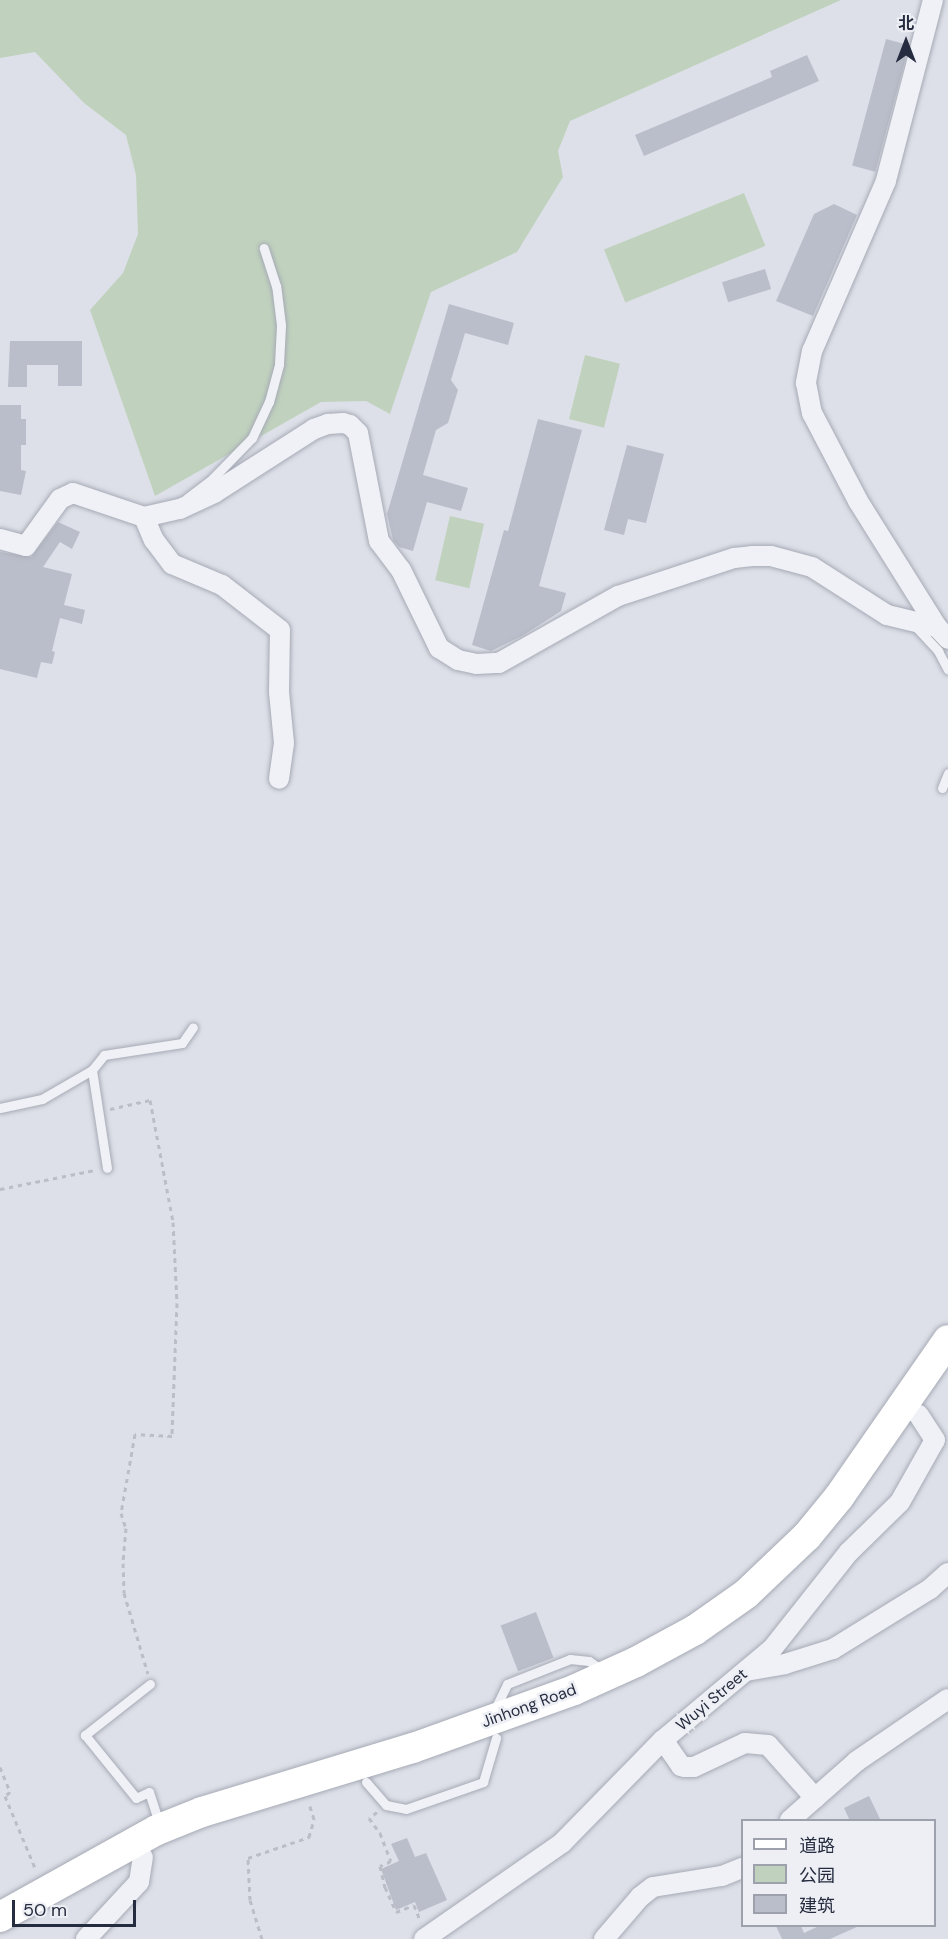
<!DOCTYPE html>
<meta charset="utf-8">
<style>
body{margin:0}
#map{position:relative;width:948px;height:1939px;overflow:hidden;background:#dde0e8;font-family:"DM Sans","Noto Sans SC",sans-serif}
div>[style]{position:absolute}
.green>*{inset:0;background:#c0d2be;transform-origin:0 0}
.building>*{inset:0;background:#babeca;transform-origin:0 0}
.path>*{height:3px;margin-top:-1.5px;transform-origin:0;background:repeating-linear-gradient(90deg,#bbbec6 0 4.5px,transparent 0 9px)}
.roads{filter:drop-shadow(0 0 2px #a6aab5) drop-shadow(0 0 2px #a6aab5)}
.service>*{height:9px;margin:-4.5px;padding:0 4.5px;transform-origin:4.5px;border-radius:4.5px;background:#f0f1f6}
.minor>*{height:20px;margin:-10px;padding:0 10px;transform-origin:10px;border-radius:10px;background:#f0f1f6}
.primary>*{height:30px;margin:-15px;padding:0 15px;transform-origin:15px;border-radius:15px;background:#fff}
span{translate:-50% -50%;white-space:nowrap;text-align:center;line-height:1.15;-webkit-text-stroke:5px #edeff5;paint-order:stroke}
.street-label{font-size:16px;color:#262c3f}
.legend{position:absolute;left:741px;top:1819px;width:195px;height:108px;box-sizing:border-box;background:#edeff5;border:2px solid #9da1ac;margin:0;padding:8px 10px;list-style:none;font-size:18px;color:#262c3f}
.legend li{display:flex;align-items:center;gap:12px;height:30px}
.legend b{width:30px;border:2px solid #9da1ac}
.north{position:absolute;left:876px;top:12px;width:60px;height:60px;-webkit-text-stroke:4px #edeff5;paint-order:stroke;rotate:0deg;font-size:16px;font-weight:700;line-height:24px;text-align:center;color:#262c3f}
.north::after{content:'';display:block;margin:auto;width:21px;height:27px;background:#262c3f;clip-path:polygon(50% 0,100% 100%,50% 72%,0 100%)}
.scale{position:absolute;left:12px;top:1900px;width:124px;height:27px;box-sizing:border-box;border:3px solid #262c3f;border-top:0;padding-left:8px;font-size:18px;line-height:21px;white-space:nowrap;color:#262c3f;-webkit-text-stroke:4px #edeff5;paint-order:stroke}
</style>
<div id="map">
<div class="green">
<div style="clip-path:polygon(0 0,841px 0,570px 121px,558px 151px,563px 177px,517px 252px,431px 292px,390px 414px,366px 401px,321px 402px,155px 496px,90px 310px,123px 273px,138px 234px,136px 175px,126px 135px,84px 103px,35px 52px,0 58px)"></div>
<div style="left:744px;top:193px;width:57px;height:151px;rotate:68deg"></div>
<div style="left:585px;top:355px;width:36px;height:66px;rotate:14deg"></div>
<div style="left:450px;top:516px;width:35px;height:66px;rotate:13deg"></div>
</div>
<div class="building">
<div style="left:886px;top:39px;width:24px;height:131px;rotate:15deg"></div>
<div style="clip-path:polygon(807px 55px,819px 81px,644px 156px,635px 135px,772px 77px,770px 71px)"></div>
<div style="clip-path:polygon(834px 204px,857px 215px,813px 316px,776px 301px,814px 214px)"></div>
<div style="left:765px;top:269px;width:21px;height:45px;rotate:73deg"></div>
<div style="clip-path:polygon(449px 304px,514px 323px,508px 345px,465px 333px,451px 380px,458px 390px,448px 423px,436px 430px,423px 475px,468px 488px,461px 511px,427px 502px,413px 551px,399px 547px,393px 540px,387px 514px)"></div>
<div style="clip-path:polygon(10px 341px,82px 341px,82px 386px,58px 386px,58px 365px,27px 365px,27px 387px,8px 387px)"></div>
<div style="clip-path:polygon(0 405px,21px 405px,21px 419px,26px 419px,26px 445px,21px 445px,21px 470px,26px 471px,21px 495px,0 491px)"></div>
<div style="clip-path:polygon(538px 419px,582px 430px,539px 586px,566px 593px,561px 611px,522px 636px,491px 651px,472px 645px,504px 530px,508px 531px)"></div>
<div style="clip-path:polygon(627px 445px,664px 454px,646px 523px,628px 519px,624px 535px,604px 530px)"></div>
<div style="clip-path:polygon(58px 522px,80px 532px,72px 549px,60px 542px,43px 567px,72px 574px,64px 605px,85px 610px,82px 624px,60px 618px,52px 651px,55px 652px,52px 664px,41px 662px,37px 678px,0 669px,0 552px,31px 557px)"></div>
<div style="left:536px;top:1612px;width:49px;height:38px;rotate:69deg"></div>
<div style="clip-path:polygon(869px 1796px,881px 1821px,850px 1821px,844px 1808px)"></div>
<div style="clip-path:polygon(407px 1838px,415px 1857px,426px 1853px,447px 1900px,419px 1912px,415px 1902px,396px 1910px,381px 1869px,399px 1861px,391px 1844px)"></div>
<div style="clip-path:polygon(776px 1926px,801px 1926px,804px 1933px,819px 1926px,859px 1926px,830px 1939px,782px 1939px)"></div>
</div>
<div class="path">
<div style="left:110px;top:1109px;width:41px;rotate:-12.7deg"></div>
<div style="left:150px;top:1100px;width:124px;rotate:79.3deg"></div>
<div style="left:173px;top:1222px;width:81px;rotate:87.2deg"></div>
<div style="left:177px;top:1303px;width:133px;rotate:92.2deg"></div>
<div style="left:172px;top:1436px;width:37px;rotate:-177deg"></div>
<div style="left:135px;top:1434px;width:80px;rotate:100deg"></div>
<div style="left:121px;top:1513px;width:16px;rotate:72deg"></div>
<div style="left:126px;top:1528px;width:35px;rotate:95deg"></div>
<div style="left:123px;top:1563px;width:30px;rotate:88deg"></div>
<div style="left:124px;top:1593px;width:84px;rotate:73.5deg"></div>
<div style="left:0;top:1189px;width:97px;rotate:-11.3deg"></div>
<div style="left:0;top:1767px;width:27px;rotate:68deg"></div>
<div style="left:10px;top:1792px;width:6px;rotate:141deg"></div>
<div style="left:5px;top:1796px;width:80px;rotate:67.3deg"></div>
<div style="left:377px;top:1812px;width:10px;rotate:143deg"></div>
<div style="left:369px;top:1818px;width:19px;rotate:54deg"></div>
<div style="left:380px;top:1833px;width:30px;rotate:69deg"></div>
<div style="left:391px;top:1861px;width:12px;rotate:156deg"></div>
<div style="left:380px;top:1866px;width:22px;rotate:77deg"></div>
<div style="left:385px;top:1887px;width:27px;rotate:66deg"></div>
<div style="left:396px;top:1912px;width:19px;rotate:-21deg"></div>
<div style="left:414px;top:1905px;width:18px;rotate:68deg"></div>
<div style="left:262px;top:1939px;width:41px;rotate:-107.1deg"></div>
<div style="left:250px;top:1900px;width:42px;rotate:-92.7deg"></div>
<div style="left:248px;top:1858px;width:65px;rotate:-19deg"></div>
<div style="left:309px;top:1837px;width:19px;rotate:-74deg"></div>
<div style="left:314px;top:1819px;width:16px;rotate:-108deg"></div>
</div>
<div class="roads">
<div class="service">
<div style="left:187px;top:498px;width:31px;rotate:-37deg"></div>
<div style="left:212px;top:479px;width:57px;rotate:-45.7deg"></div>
<div style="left:252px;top:438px;width:40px;rotate:-65deg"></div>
<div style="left:269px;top:402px;width:39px;rotate:-75deg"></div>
<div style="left:279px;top:364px;width:39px;rotate:-87deg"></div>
<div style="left:281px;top:325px;width:39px;rotate:-97deg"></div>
<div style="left:276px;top:286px;width:40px;rotate:-108deg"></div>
<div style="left:916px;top:627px;width:33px;rotate:47deg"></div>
<div style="left:938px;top:651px;width:21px;rotate:62deg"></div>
<div style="left:942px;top:788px;width:16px;rotate:-68deg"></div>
<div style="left:92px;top:1070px;width:99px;rotate:81.3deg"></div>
<div style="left:0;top:1108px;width:43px;rotate:-12.1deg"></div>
<div style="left:42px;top:1099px;width:58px;rotate:-30.1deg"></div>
<div style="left:92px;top:1070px;width:19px;rotate:-51deg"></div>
<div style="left:104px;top:1055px;width:79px;rotate:-8.7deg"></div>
<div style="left:182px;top:1043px;width:19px;rotate:-55deg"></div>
<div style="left:150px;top:1684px;width:83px;rotate:141.9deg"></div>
<div style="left:85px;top:1735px;width:81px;rotate:51deg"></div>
<div style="left:136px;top:1798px;width:14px;rotate:-25deg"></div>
<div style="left:149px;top:1792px;width:35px;rotate:72deg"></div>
<div style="left:494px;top:1711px;width:30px;rotate:-64deg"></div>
<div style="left:507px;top:1684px;width:68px;rotate:-21.6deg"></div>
<div style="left:570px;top:1659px;width:19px;rotate:6deg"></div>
<div style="left:589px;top:1661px;width:16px;rotate:35deg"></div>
<div style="left:366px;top:1782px;width:30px;rotate:49deg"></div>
<div style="left:386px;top:1805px;width:20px;rotate:11deg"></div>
<div style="left:406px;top:1809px;width:82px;rotate:-19.3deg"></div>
<div style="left:483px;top:1782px;width:46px;rotate:-73.5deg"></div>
</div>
<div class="minor">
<div style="left:933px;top:0;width:187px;rotate:104.6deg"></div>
<div style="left:886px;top:181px;width:185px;rotate:113.5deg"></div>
<div style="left:812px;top:351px;width:33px;rotate:101deg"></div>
<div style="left:806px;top:383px;width:31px;rotate:79deg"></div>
<div style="left:812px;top:413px;width:99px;rotate:62.4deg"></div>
<div style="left:858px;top:501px;width:149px;rotate:57.9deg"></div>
<div style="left:937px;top:627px;width:16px;rotate:47deg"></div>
<div style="left:144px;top:517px;width:25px;rotate:67deg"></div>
<div style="left:154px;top:540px;width:30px;rotate:53deg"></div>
<div style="left:172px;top:564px;width:54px;rotate:22.8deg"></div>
<div style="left:222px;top:585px;width:73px;rotate:37.8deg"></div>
<div style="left:280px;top:630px;width:62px;rotate:90.9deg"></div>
<div style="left:279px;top:692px;width:51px;rotate:84.4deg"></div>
<div style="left:284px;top:743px;width:36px;rotate:98deg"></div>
<div style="left:0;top:539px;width:27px;rotate:15deg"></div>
<div style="left:26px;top:546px;width:58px;rotate:-54.1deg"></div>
<div style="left:60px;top:499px;width:14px;rotate:-25deg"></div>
<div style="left:73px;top:493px;width:75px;rotate:18.7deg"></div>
<div style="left:144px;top:517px;width:37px;rotate:-13deg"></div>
<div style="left:180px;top:509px;width:38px;rotate:-25deg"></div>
<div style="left:214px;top:493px;width:119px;rotate:-32.6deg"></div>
<div style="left:314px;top:429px;width:15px;rotate:-20deg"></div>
<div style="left:328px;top:424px;width:15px;rotate:-4deg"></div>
<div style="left:343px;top:423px;width:7px;rotate:16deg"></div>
<div style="left:350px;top:425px;width:11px;rotate:45deg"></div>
<div style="left:358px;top:433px;width:110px;rotate:79deg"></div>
<div style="left:379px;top:541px;width:36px;rotate:53deg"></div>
<div style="left:401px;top:570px;width:87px;rotate:64deg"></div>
<div style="left:439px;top:648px;width:22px;rotate:32deg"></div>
<div style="left:458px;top:660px;width:19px;rotate:12deg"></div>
<div style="left:477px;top:664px;width:22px;rotate:-3deg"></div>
<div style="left:499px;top:663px;width:137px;rotate:-29.4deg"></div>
<div style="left:618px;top:596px;width:122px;rotate:-18.1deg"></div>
<div style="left:734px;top:558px;width:18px;rotate:-6deg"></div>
<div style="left:752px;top:556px;width:19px"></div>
<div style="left:771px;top:556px;width:42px;rotate:15deg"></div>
<div style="left:812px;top:567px;width:89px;rotate:32.6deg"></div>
<div style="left:887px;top:615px;width:51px;rotate:13.5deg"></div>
<div style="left:746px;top:1671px;width:40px;rotate:-10deg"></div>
<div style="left:785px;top:1664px;width:50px;rotate:-17.4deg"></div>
<div style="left:833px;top:1649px;width:114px;rotate:-31.7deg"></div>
<div style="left:930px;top:1589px;width:24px;rotate:-42deg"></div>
<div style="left:663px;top:1740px;width:32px;rotate:55deg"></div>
<div style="left:681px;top:1766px;width:4px;rotate:14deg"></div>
<div style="left:685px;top:1767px;width:9px"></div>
<div style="left:694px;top:1767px;width:56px;rotate:-25.2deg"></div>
<div style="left:745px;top:1743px;width:23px;rotate:5deg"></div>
<div style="left:768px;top:1745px;width:71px;rotate:48.4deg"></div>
<div style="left:790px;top:1820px;width:89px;rotate:-41.4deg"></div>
<div style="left:857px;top:1761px;width:110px;rotate:-34.3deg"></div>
<div style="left:86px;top:1939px;width:78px;rotate:-47.1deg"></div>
<div style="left:139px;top:1882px;width:25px;rotate:-81deg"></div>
<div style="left:424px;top:1939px;width:168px;rotate:-34.8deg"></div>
<div style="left:562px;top:1843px;width:144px;rotate:-45.6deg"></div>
<div style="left:663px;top:1740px;width:142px;rotate:-39.9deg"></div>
<div style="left:772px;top:1649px;width:124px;rotate:-51.6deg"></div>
<div style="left:849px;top:1552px;width:71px;rotate:-44.4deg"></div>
<div style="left:900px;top:1502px;width:71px;rotate:-60.6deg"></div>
<div style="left:935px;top:1440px;width:30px;rotate:-123deg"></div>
<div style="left:604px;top:1939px;width:55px;rotate:-49.4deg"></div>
<div style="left:640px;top:1897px;width:16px;rotate:-38deg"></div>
<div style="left:653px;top:1887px;width:70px;rotate:-9.1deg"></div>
<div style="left:722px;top:1876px;width:22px;rotate:-22deg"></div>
</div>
<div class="primary">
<div style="left:0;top:1917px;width:179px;rotate:-29deg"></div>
<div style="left:157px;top:1830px;width:48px;rotate:-21.8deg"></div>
<div style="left:202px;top:1812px;width:220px;rotate:-16.9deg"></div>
<div style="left:413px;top:1748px;width:171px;rotate:-19.8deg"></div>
<div style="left:574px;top:1690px;width:68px;rotate:-24.3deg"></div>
<div style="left:636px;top:1662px;width:67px;rotate:-28.5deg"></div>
<div style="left:695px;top:1630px;width:62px;rotate:-35.2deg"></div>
<div style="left:746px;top:1594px;width:84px;rotate:-43.6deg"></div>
<div style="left:807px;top:1536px;width:50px;rotate:-50.6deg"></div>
<div style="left:839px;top:1497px;width:191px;rotate:-55.2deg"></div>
</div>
</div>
<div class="street-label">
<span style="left:712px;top:1700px;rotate:-40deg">Wuyi Street</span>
<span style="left:529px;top:1706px;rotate:-20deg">Jinhong Road</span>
</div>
<ul class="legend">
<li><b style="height:8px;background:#fff"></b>道路</li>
<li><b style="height:16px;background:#c0d2be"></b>公园</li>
<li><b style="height:16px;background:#babeca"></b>建筑</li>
</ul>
<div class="north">北</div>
<div class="scale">50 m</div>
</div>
